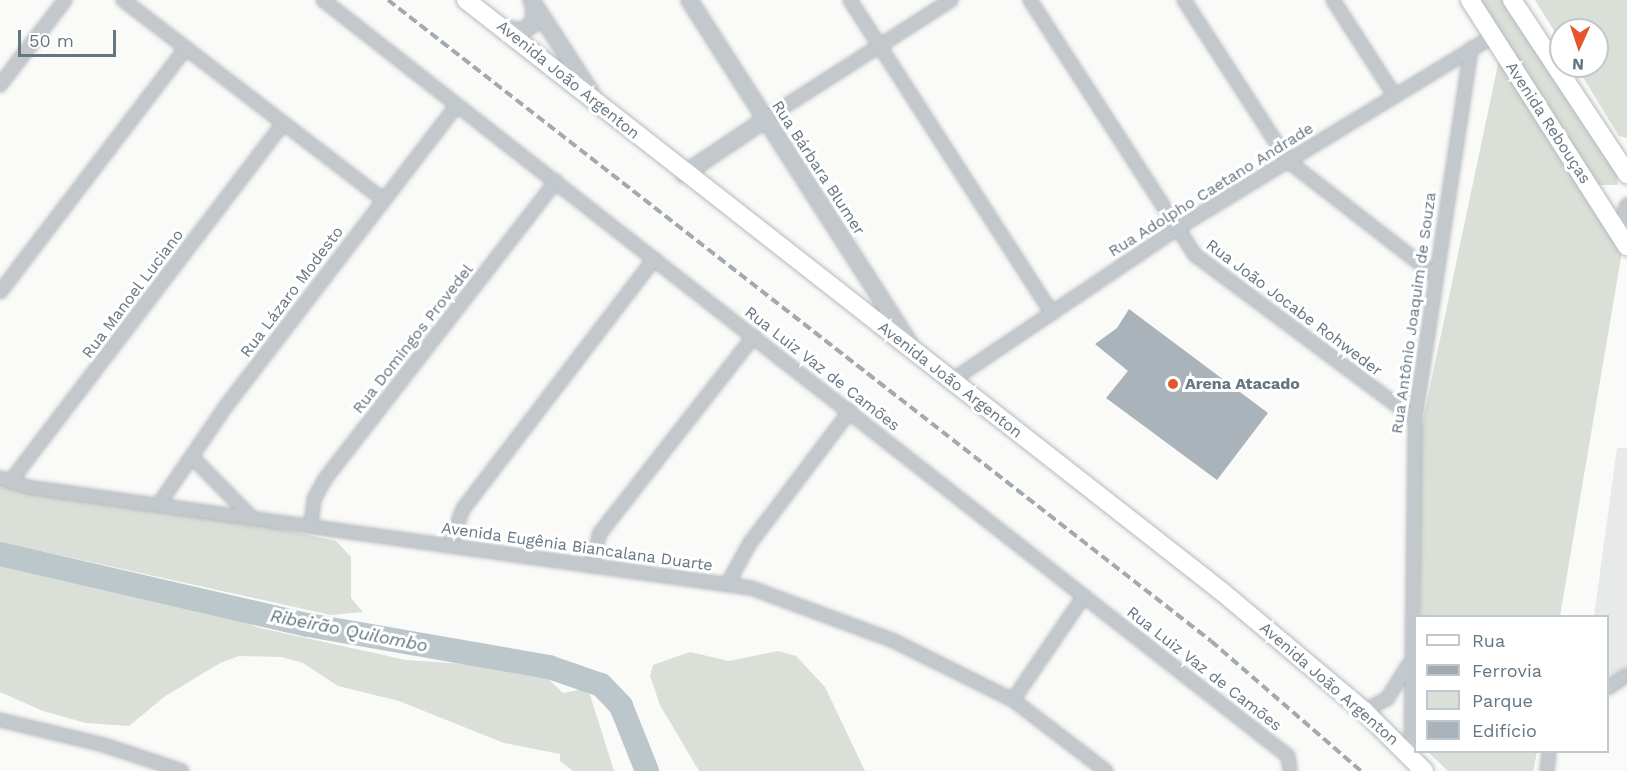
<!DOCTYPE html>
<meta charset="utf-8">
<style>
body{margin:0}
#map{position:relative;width:1627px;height:771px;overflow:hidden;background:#fafaf8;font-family:"Work Sans",sans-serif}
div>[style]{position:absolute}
.built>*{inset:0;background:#e8e9e9}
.green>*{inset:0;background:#dadfd7}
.river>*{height:24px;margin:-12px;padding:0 12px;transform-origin:12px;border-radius:12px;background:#bbc7cb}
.building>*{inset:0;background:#aab3b9}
.roads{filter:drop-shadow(0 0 2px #b5babe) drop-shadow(0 0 2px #b5babe)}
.minor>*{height:12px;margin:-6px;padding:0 6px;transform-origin:6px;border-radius:6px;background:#c3c8cc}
.tertiary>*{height:15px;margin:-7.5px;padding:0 7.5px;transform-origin:7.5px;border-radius:7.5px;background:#c3c8cc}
.primary>*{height:18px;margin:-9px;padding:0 9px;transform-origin:9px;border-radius:9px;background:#fff}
.rail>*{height:4px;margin-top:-2px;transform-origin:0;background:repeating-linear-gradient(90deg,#a2aab0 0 9px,transparent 0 13.5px)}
.dots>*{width:16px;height:16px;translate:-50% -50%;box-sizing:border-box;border:3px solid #fff;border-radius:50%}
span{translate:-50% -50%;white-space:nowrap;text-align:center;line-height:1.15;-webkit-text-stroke:6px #fff;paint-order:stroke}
.street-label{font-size:16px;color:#657683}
.poi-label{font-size:16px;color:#657683;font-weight:700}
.left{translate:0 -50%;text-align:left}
.water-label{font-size:18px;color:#60757c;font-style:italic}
.legend{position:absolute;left:1414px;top:615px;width:195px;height:138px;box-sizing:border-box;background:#fff;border:2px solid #c1c8cd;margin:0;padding:8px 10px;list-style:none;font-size:18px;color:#657683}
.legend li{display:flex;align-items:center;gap:12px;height:30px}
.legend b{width:30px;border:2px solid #c1c8cd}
.north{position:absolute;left:1549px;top:18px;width:60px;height:60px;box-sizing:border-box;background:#fff;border:2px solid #c1c8cd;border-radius:50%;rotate:183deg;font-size:16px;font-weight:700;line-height:24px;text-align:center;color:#657683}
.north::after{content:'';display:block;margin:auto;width:21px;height:27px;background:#e4572e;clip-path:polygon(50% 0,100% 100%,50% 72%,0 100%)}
.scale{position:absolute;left:18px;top:30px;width:98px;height:27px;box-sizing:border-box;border:3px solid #657683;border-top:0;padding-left:8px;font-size:18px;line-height:21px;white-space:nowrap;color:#657683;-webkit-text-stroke:4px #fff;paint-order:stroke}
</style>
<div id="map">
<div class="built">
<div style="clip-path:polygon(1617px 448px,1627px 448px,1627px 669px,1608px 682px,1608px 616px,1594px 616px)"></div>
</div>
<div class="green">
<div style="clip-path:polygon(1480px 0,1504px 0,1617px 174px,1618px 185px,1599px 185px)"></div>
<div style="clip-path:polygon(1535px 0,1627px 0,1627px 138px,1619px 136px,1576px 66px,1597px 66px,1597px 30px,1561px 30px,1561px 42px)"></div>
<div style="clip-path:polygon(1500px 55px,1623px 246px,1560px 616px,1420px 616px,1419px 439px)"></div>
<div style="clip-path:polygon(0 481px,72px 500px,181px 508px,336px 541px,351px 557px,351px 598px,363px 612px,331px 615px,0 542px)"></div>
<div style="clip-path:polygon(0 563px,115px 586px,179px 590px,256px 627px,406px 660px,538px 669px,563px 693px,583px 689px,590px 695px,614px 771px,573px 771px,560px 761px,560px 754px,504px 743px,399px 701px,338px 686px,303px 663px,282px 657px,239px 656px,220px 663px,164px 697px,129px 726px,86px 723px,43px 711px,0 692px)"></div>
<div style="clip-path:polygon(778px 651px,796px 656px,825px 687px,865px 771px,699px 771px,660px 705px,650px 676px,653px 665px,690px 652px,729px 661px)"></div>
<div style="clip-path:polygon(1428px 752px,1537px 752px,1533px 771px,1448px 771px)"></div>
</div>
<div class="river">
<div style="left:0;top:554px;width:316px;rotate:13deg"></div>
<div style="left:308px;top:625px;width:245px;rotate:9.9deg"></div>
<div style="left:549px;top:667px;width:55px;rotate:19.1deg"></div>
<div style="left:601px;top:685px;width:29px;rotate:46deg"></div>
<div style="left:621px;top:706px;width:70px;rotate:68.2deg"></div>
</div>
<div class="building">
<div style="clip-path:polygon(1129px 309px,1268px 413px,1217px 480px,1106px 398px,1128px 371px,1095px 344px,1117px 328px)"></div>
</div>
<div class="roads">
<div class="minor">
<div style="left:123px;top:0;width:327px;rotate:37.5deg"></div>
<div style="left:323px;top:0;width:1226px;rotate:38.08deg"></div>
<div style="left:1288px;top:756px;width:15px;rotate:82deg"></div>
<div style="left:850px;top:0;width:373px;rotate:57.2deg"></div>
<div style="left:1030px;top:0;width:304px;rotate:57.1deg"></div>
<div style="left:1195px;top:255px;width:274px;rotate:36.7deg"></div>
<div style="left:1184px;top:0;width:192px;rotate:57.1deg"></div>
<div style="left:1288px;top:161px;width:184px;rotate:37.9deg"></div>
<div style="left:1333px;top:0;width:111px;rotate:57.2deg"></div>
<div style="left:0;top:85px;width:107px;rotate:-52.6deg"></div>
<div style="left:765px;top:119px;width:221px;rotate:-32.6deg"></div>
<div style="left:0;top:292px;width:305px;rotate:-52.7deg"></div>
<div style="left:951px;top:381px;width:272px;rotate:-34deg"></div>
<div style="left:1176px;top:229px;width:371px;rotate:-31.3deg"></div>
<div style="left:193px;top:458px;width:81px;rotate:45.5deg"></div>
<div style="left:0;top:478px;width:28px;rotate:18deg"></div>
<div style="left:27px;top:487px;width:731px;rotate:7.94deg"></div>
<div style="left:751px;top:588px;width:153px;rotate:20.3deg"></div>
<div style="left:894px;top:641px;width:133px;rotate:26.4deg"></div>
<div style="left:1013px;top:700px;width:117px;rotate:37.4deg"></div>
<div style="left:10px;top:482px;width:449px;rotate:-52.7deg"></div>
<div style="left:159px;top:504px;width:119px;rotate:-55.6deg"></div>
<div style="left:226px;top:406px;width:379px;rotate:-52.5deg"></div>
<div style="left:311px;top:524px;width:25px;rotate:-83deg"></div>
<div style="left:314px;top:499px;width:23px;rotate:-61deg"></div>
<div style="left:325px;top:479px;width:377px;rotate:-52.2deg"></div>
<div style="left:450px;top:546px;width:39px;rotate:-71deg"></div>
<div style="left:463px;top:509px;width:315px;rotate:-52.6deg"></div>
<div style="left:591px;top:566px;width:34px;rotate:-75deg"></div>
<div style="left:600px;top:533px;width:250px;rotate:-52deg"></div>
<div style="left:728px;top:583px;width:46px;rotate:-61.2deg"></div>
<div style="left:750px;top:543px;width:166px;rotate:-52.9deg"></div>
<div style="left:1608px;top:688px;width:23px;rotate:-34deg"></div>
<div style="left:1013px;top:700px;width:126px;rotate:-55.7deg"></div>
<div style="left:1364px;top:711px;width:26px;rotate:-28deg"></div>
<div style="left:1387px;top:699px;width:41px;rotate:-57.8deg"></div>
<div style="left:0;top:720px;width:107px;rotate:13.5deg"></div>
<div style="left:104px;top:745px;width:82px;rotate:18.4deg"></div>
<div style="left:1411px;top:755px;width:336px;rotate:-89.3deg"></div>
<div style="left:1415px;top:419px;width:375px;rotate:-81.4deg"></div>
<div style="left:1547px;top:771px;width:19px;rotate:-84deg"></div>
</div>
<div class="tertiary">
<div style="left:531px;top:0;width:114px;rotate:57.1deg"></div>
<div style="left:689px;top:0;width:411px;rotate:57.3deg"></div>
<div style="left:504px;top:28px;width:17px;rotate:10deg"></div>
<div style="left:521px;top:31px;width:14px;rotate:-34deg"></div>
<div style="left:533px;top:23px;width:18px;rotate:-87deg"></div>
<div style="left:683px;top:174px;width:99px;rotate:-33.9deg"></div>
<div style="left:1620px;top:235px;width:30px;rotate:-76deg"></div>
</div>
<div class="primary">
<div style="left:466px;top:0;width:959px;rotate:38.05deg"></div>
<div style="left:1221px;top:591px;width:187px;rotate:40deg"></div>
<div style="left:1364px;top:711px;width:85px;rotate:45deg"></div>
<div style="left:1470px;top:0;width:292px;rotate:57.5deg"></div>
<div style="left:1512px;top:0;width:209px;rotate:56.5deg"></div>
</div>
</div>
<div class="rail">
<div style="left:388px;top:0;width:1043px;rotate:37.91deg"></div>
<div style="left:1211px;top:641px;width:198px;rotate:40.9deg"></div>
</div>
<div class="dots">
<div style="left:1173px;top:384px;background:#e4572e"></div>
</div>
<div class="street-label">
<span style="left:568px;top:80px;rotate:39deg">Avenida João Argenton</span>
<span style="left:1548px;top:123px;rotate:57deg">Avenida Rebouças</span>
<span style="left:818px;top:168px;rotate:57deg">Rua Bárbara Blumer</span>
<span style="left:1211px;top:190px;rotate:-32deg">Rua Adolpho Caetano Andrade</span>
<span style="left:292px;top:292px;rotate:-53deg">Rua Lázaro Modesto</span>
<span style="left:133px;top:294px;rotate:-53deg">Rua Manoel Luciano</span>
<span style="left:1294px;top:308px;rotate:37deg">Rua João Jocabe Rohweder</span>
<span style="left:1414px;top:313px;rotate:-82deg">Rua Antônio Joaquim de Souza</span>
<span style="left:413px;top:339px;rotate:-52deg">Rua Domingos Provedel</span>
<span style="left:822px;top:369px;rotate:38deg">Rua Luiz Vaz de Camões</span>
<span style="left:950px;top:380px;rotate:38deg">Avenida João Argenton</span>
<span style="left:577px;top:547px;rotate:8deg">Avenida Eugênia Biancalana Duarte</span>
<span style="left:1204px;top:669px;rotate:38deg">Rua Luiz Vaz de Camões</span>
<span style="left:1329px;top:684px;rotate:41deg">Avenida João Argenton</span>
</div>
<div class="poi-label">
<span class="left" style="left:1185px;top:384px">Arena Atacado</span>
</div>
<div class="water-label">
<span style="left:349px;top:631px;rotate:11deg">Ribeirão Quilombo</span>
</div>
<ul class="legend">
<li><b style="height:8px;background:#fff"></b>Rua</li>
<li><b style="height:8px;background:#a2aab0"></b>Ferrovia</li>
<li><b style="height:16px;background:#dadfd7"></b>Parque</li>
<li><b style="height:16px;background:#aab3b9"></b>Edifício</li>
</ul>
<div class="north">N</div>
<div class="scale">50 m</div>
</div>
